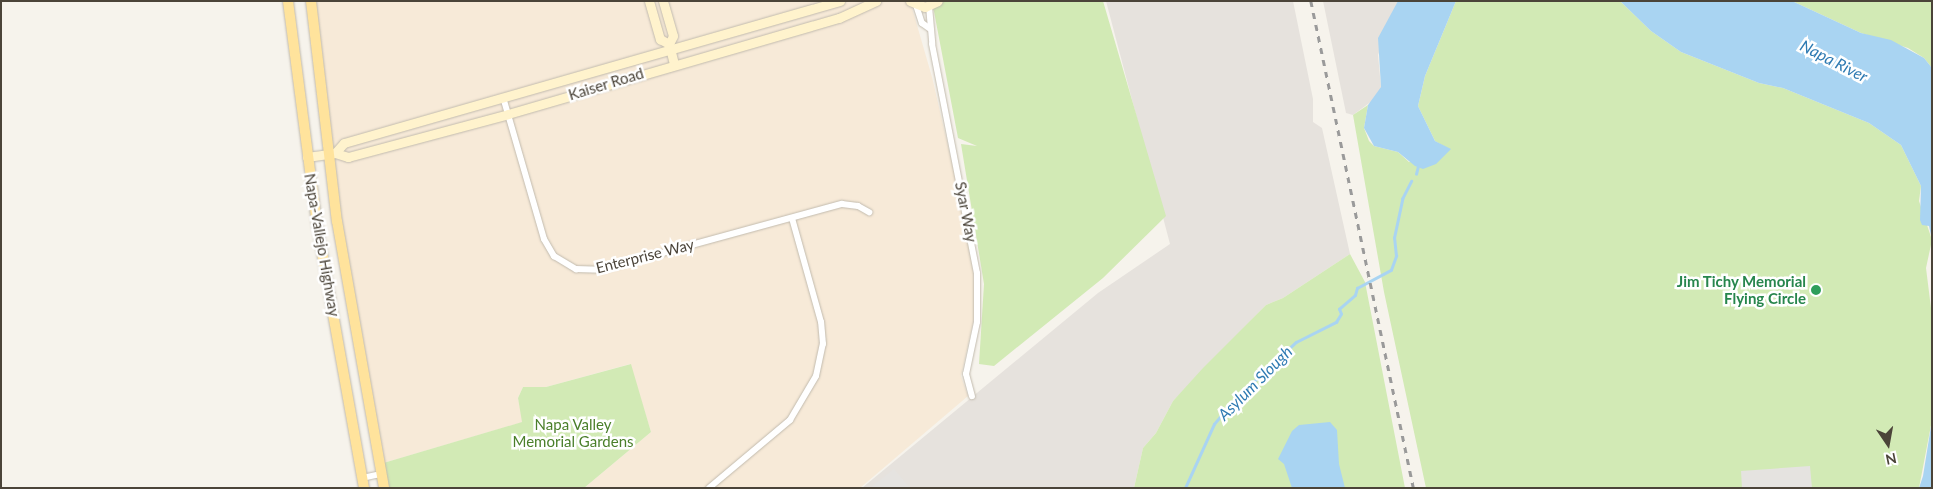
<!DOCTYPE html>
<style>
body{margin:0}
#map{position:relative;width:1933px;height:489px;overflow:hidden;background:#f6f3ec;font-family:Lato,sans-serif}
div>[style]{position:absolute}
.commercial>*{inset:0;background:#f7ead8}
.industrial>*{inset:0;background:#e6e2dd}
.green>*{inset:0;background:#d2eab5}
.parking>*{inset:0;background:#e5e3e0}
.water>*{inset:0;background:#a9d4f2}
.stream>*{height:2.5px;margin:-1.25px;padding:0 1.25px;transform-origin:1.25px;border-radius:1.25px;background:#a9d4f2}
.roads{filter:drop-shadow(0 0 1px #c2bbae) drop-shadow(0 0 1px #c2bbae)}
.street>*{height:6px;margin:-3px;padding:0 3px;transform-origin:3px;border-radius:3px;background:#fff}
.secondary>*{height:9px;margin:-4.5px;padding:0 4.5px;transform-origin:4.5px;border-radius:4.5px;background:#fff3cd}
.primary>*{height:10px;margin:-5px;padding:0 5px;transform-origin:5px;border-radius:5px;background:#ffe39c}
.rail>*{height:2.5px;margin-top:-1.25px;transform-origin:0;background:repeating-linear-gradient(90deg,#9a9a9a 0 6px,transparent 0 12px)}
.dots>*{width:14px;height:14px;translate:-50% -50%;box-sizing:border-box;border:2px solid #fff;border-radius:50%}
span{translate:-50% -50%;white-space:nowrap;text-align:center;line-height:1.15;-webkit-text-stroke:5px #fff;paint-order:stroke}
.street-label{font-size:15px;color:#4b4439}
.leisure-label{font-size:15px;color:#27864d;font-weight:700}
.right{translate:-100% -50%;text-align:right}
.park-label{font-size:15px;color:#4a7f2a}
.water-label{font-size:16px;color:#2e7ab2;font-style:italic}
.frame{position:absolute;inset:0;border:2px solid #4b4439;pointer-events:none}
.north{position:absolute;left:1863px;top:419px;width:50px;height:50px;-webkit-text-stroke:4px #fff;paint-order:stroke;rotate:168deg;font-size:14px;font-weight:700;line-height:20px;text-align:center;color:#4b4439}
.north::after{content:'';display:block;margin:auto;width:18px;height:22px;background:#4b4439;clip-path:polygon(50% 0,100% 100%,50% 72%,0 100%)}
</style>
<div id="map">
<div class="commercial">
<div style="clip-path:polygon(311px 1px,910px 1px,932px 77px,971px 245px,976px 310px,961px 376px,968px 396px,860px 488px,584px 488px,651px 432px,630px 364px,546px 387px,523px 387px,518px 398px,523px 422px,380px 464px,337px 221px)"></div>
</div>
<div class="industrial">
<div style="clip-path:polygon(1106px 1px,1293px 1px,1313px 99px,1313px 122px,1322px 128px,1350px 254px,1283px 298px,1266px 305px,1173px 401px,1156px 433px,1143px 448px,1134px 488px,862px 488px,1098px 293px,1170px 244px)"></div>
<div style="clip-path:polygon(1323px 1px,1398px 1px,1378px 55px,1381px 87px,1376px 98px,1353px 115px,1346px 113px)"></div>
</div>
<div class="green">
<div style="clip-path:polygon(932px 1px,1103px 1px,1166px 216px,1103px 278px,994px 366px,979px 364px,984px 284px,961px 144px,977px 146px,958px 138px)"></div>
<div style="clip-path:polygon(1456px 1px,1620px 1px,1651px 31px,1681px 52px,1759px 83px,1783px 88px,1869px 123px,1901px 145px,1921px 186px,1919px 201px,1932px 240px,1926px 268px,1932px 316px,1932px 420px,1919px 488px,1426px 488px,1384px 292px,1353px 115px,1368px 105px,1364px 128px,1369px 141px,1374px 146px,1398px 152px,1409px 162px,1447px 148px,1435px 141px,1418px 106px,1425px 76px)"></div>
<div style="clip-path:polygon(1792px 1px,1932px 1px,1932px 68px,1924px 58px,1908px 48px,1861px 33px)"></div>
<div style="clip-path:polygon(1350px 254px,1365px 282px,1405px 488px,1134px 488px,1143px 448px,1156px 433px,1173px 401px,1203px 368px,1266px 305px,1283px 298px)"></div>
<div style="clip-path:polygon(631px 364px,651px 432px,584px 488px,384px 488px,380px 464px,522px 422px,518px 398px,523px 387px,546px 387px)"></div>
</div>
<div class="parking">
<div style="clip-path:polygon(1810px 466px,1812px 488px,1742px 488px,1741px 471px)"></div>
<div style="clip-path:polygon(894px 469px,910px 488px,870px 488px)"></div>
</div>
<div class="water">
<div style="clip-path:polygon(1398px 1px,1456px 1px,1425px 76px,1418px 106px,1435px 141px,1451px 149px,1436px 164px,1423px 169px,1415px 166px,1398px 152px,1374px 146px,1364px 128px,1368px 105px,1381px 87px,1378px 38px)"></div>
<div style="clip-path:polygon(1620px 1px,1792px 1px,1861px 33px,1891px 40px,1924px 58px,1932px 68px,1932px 240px,1929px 226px,1922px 225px,1920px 220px,1921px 186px,1901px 145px,1869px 123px,1783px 88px,1759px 83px,1681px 52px,1651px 31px)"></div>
<div style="clip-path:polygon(1932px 420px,1932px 488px,1919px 488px,1923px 476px)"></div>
<div style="clip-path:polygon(1330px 422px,1337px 430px,1339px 464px,1345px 488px,1292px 488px,1284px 464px,1278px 459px,1292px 431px,1299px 425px)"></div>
</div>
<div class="stream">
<div style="left:1416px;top:174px;width:8px;rotate:-76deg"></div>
<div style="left:1185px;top:488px;width:70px;rotate:-65.6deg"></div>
<div style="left:1214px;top:424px;width:33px;rotate:-50deg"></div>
<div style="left:1235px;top:399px;width:83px;rotate:-43.1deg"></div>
<div style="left:1296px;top:342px;width:45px;rotate:-26.6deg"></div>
<div style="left:1336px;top:322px;width:9px;rotate:-58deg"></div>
<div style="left:1341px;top:314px;width:5px;rotate:-112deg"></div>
<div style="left:1339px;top:309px;width:21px;rotate:-41deg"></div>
<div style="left:1355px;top:295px;width:7px;rotate:-74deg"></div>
<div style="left:1357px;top:288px;width:38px;rotate:-28deg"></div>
<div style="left:1391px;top:270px;width:15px;rotate:-70deg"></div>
<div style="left:1396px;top:256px;width:18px;rotate:-96deg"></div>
<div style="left:1394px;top:238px;width:40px;rotate:-78deg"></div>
<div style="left:1402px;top:199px;width:20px;rotate:-63deg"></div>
</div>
<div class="roads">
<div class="street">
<div style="left:916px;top:5px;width:19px;rotate:72deg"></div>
<div style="left:922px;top:23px;width:9px;rotate:36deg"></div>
<div style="left:929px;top:6px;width:38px;rotate:85deg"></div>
<div style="left:932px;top:44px;width:233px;rotate:78.9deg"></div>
<div style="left:977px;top:273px;width:49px;rotate:90deg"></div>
<div style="left:977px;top:322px;width:53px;rotate:101.9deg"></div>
<div style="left:966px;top:374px;width:23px;rotate:75deg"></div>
<div style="left:503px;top:97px;width:148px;rotate:73.9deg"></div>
<div style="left:544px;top:239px;width:20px;rotate:60deg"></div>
<div style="left:554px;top:256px;width:26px;rotate:31deg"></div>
<div style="left:576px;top:269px;width:24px;rotate:2deg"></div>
<div style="left:600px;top:270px;width:251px;rotate:-15.3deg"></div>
<div style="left:842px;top:204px;width:16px;rotate:7deg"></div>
<div style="left:858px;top:206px;width:13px;rotate:29deg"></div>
<div style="left:362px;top:478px;width:19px;rotate:-12deg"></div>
<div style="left:709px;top:488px;width:106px;rotate:-40deg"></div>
<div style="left:790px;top:420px;width:51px;rotate:-59.4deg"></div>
<div style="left:816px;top:376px;width:33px;rotate:-78deg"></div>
<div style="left:823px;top:344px;width:22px;rotate:-95deg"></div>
<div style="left:821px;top:322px;width:108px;rotate:-105.6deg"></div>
</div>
<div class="secondary">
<div style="left:649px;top:1px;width:40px;rotate:74deg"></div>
<div style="left:660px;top:39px;width:10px;rotate:29deg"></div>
<div style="left:663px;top:1px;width:36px;rotate:74deg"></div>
<div style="left:673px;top:36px;width:9px;rotate:117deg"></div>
<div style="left:669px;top:44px;width:21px;rotate:76deg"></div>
<div style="left:910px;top:1px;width:16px;rotate:22deg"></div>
<div style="left:925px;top:7px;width:14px;rotate:-25deg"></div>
<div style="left:335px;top:153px;width:13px;rotate:-48deg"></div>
<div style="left:344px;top:143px;width:516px;rotate:-15.98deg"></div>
<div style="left:307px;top:157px;width:28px;rotate:-8deg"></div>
<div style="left:335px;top:153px;width:14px;rotate:17deg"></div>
<div style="left:348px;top:157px;width:166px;rotate:-15deg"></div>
<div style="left:508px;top:114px;width:345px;rotate:-16.2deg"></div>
<div style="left:839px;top:18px;width:41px;rotate:-24.7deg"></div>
</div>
<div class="primary">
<div style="left:288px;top:1px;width:225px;rotate:82.6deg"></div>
<div style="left:317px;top:224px;width:268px;rotate:79.9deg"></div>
<div style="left:311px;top:1px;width:222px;rotate:83.3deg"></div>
<div style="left:337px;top:221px;width:271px;rotate:80deg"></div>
</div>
</div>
<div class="rail">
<div style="left:1311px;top:1px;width:498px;rotate:78.1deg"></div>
</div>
<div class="dots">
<div style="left:1816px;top:290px;background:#2e9e5b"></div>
</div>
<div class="street-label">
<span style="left:606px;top:84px;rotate:-17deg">Kaiser Road</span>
<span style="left:966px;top:212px;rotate:79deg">Syar Way</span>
<span style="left:322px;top:245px;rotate:80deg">Napa-Vallejo Highway</span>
<span style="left:645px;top:256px;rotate:-14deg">Enterprise Way</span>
</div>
<div class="leisure-label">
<span class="right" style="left:1806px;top:290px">Jim Tichy Memorial<br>Flying Circle</span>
</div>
<div class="park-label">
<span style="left:573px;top:433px">Napa Valley<br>Memorial Gardens</span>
</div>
<div class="water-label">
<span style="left:1834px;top:61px;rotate:27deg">Napa River</span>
<span style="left:1255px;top:383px;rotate:-45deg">Asylum Slough</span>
</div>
<div class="frame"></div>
<div class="north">N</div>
</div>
